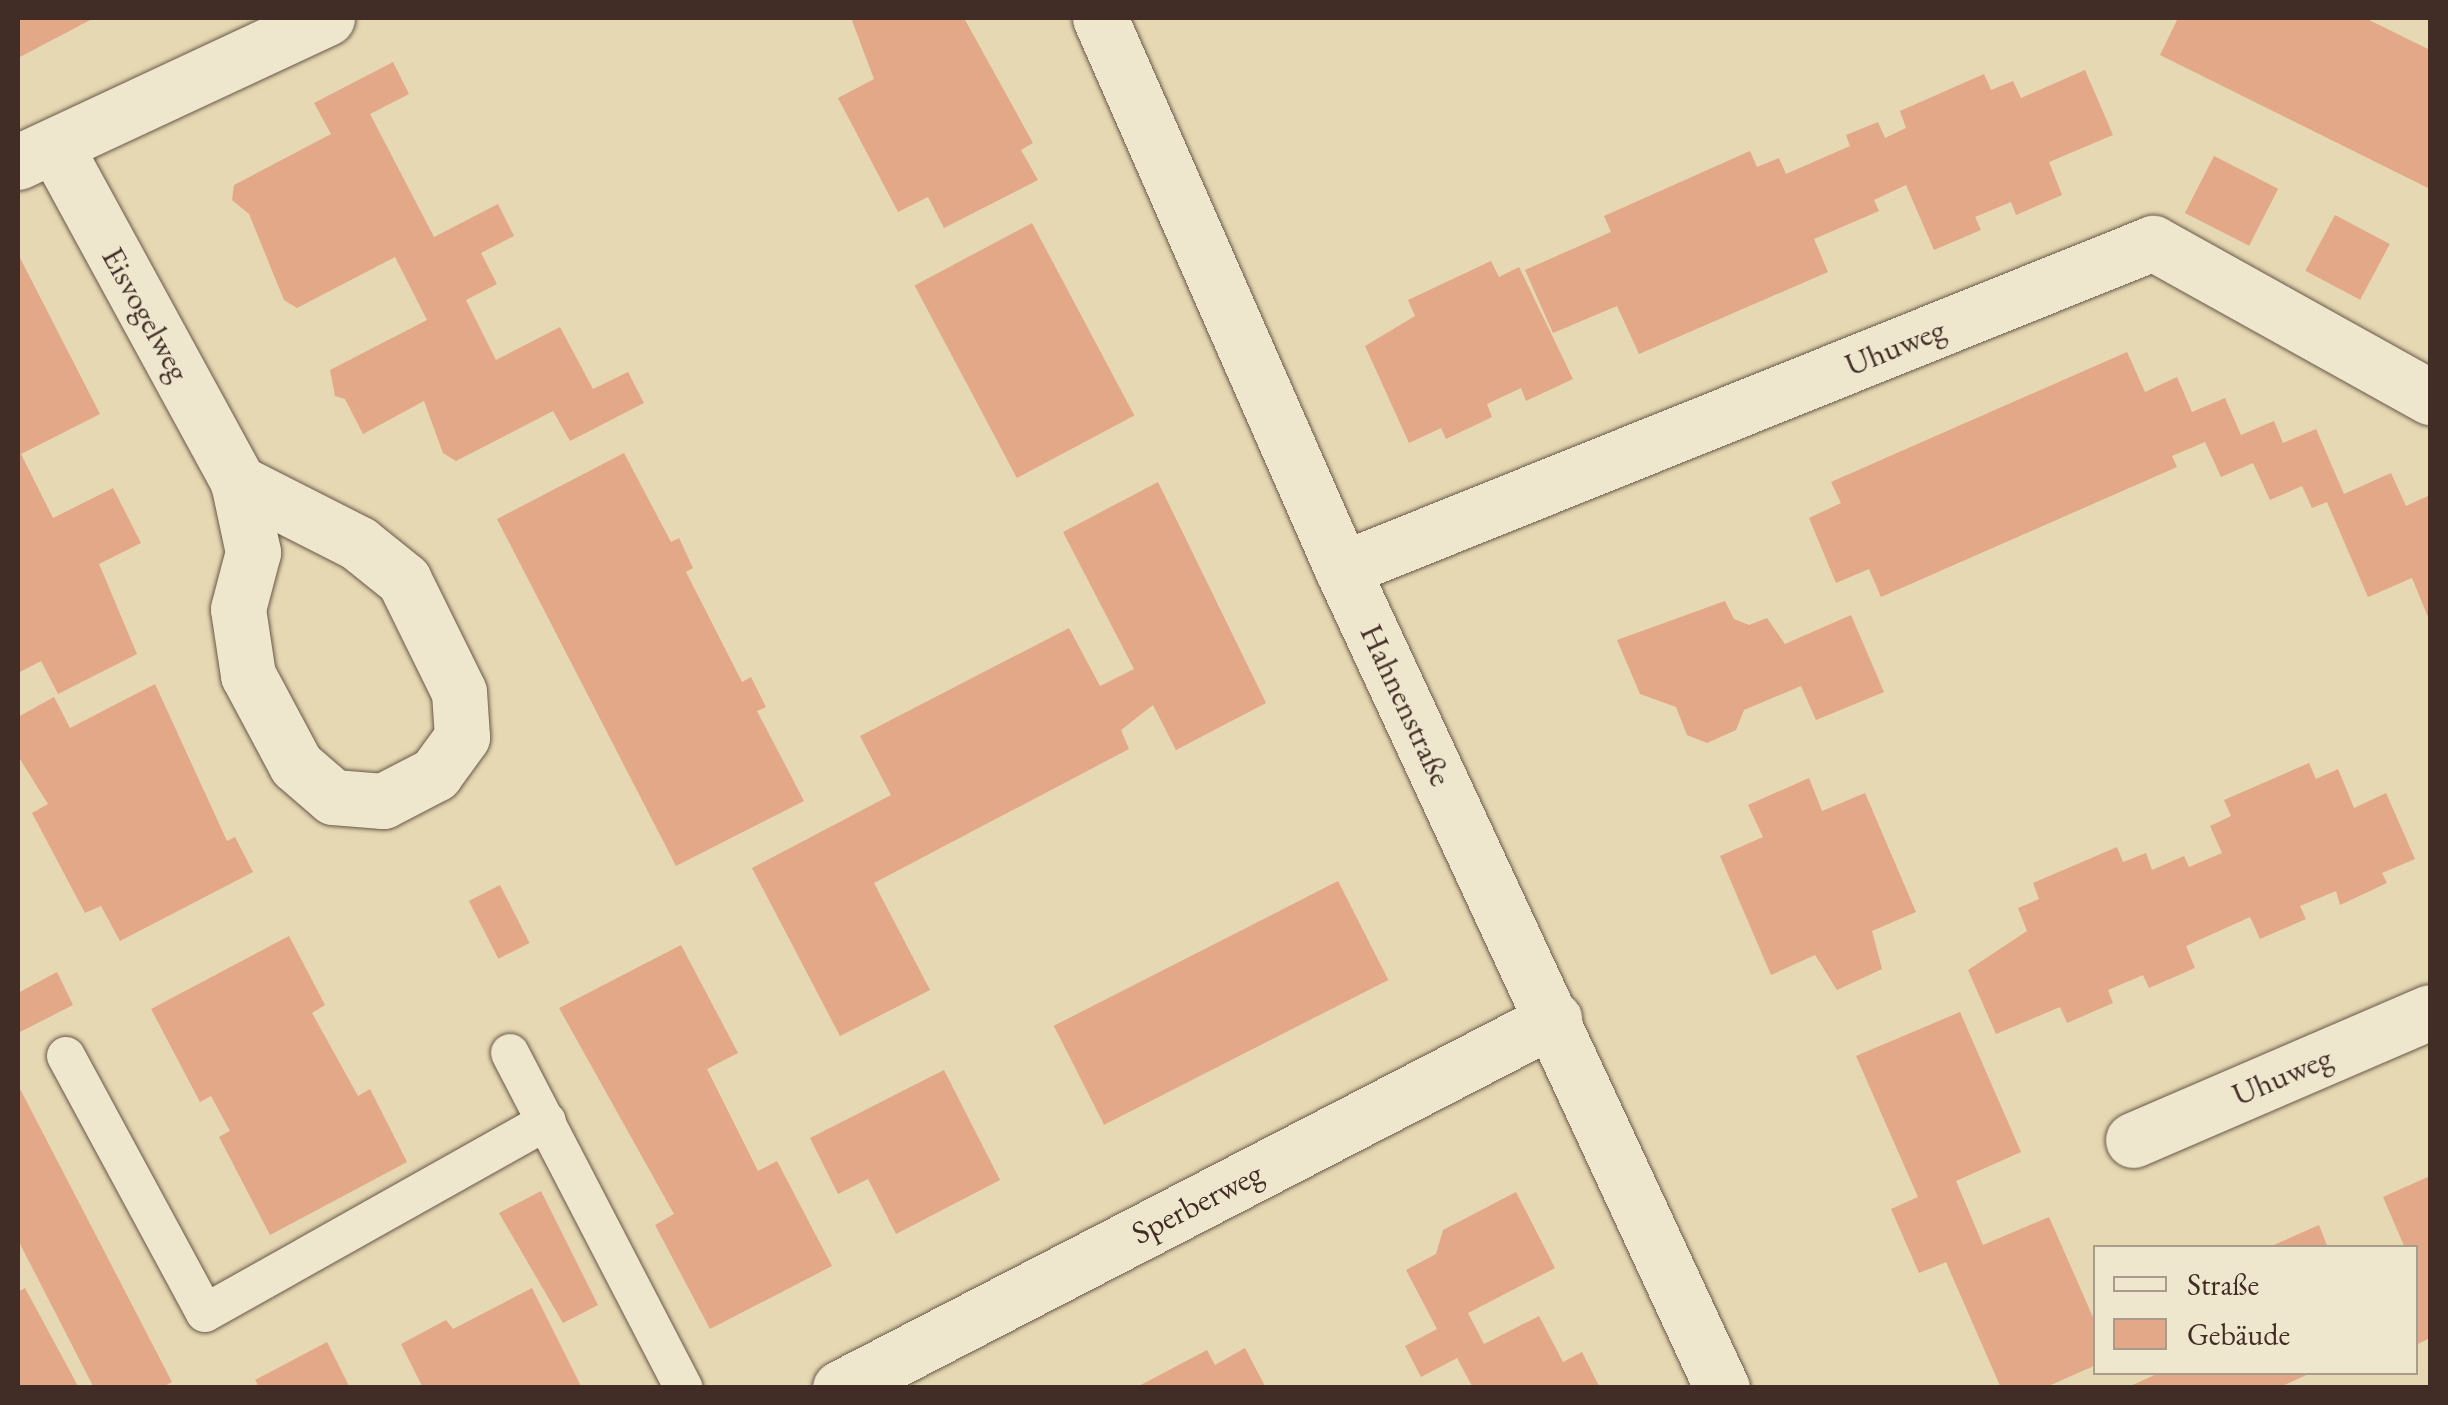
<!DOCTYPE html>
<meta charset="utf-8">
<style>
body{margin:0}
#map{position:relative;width:2448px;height:1405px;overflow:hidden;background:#e5d8b2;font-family:"EB Garamond",serif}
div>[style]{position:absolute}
.building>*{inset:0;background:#e3a888;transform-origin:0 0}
.roads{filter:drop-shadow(0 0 2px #6a5849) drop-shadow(0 0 2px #6a5849)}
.service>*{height:38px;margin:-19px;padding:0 19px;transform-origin:19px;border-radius:19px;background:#eee6cd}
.minor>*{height:55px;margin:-27.5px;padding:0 27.5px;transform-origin:27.5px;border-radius:27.5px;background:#eee6cd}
span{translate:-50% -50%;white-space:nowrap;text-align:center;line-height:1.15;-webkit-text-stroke:8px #eee6cd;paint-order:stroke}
.street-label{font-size:32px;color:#412d26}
.frame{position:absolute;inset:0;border:20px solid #412d26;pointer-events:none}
.legend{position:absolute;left:2093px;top:1245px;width:325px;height:130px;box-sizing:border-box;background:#eee6cd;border:2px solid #a99c8a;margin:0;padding:12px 18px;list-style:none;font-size:30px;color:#412d26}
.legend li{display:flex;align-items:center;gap:20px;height:50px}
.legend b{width:50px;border:2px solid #a99c8a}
</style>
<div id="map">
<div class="building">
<div style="clip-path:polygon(18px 18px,94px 18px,18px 58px)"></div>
<div style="clip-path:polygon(851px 18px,964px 18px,1033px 143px,1021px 150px,1038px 180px,944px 228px,928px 197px,898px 212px,838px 98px,874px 79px)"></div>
<div style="clip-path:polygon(2178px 18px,2365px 18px,2430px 50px,2430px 189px,2160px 55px)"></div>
<div style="clip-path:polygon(393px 62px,409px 94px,370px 114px,434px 237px,498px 204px,514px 236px,481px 253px,497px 284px,466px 300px,496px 360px,560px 327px,593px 389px,628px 372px,644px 403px,570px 441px,553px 411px,456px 461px,443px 453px,424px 401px,363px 434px,345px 399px,335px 396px,330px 370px,427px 320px,395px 257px,297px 308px,284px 300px,249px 214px,232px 200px,234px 185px,331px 134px,314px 103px)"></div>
<div style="clip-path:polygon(2085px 70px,2113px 135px,2049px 162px,2062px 195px,2016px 215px,2011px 202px,1975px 217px,1981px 230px,1934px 250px,1906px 185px,1874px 200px,1879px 211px,1814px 239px,1828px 272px,1639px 354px,1617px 306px,1553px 333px,1525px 270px,1611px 232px,1604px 216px,1750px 151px,1757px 167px,1779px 158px,1786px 174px,1850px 146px,1846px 135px,1878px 122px,1885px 138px,1906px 128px,1900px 111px,1984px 74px,1991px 90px,2013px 81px,2021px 98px)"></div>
<div style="left:2214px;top:156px;width:72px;height:64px;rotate:27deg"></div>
<div style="left:2335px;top:215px;width:62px;height:63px;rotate:28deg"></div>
<div style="left:1032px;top:223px;width:218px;height:133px;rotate:62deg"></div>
<div style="clip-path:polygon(18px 254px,100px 414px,21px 454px,53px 518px,113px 488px,141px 543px,99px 564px,137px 654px,58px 694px,41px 661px,18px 673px)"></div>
<div style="clip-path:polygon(1491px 261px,1499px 277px,1519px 267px,1573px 379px,1526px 401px,1521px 388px,1487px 404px,1492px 417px,1446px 439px,1441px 428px,1409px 443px,1365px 346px,1415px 316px,1408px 300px)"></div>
<div style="clip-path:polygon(2127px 352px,2145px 392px,2177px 377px,2192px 412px,2225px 398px,2241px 435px,2274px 421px,2283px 443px,2316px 429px,2344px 494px,2391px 473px,2406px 506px,2430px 495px,2430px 622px,2412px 578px,2368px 597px,2327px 502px,2312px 508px,2302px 486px,2270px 500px,2253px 463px,2221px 477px,2205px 442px,2172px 456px,2177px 467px,1881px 597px,1869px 569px,1836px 583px,1809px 518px,1841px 503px,1831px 482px)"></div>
<div style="clip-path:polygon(624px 453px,671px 542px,679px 538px,693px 568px,686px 572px,742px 682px,751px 677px,766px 707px,757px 711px,804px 801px,676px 866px,497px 519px)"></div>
<div style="clip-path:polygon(1158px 482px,1266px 703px,1176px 750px,1153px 705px,1121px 730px,1129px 749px,874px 883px,930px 990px,840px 1036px,752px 868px,891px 795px,860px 736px,1069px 628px,1100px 686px,1134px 669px,1063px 532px)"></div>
<div style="clip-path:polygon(1725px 601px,1734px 619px,1749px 625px,1767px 618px,1785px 644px,1851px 615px,1884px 692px,1816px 720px,1801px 686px,1744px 710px,1736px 730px,1707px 743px,1687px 735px,1676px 707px,1640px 694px,1617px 640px)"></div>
<div style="clip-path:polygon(155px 684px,227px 841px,235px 837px,253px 872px,120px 941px,101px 906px,85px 913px,32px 813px,48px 804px,18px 756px,18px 717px,54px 697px,70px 728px)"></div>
<div style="clip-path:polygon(2309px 763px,2316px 779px,2338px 769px,2354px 808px,2386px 793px,2415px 859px,2382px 873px,2387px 883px,2340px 905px,2336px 891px,2300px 906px,2306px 919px,2260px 939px,2250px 917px,2186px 946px,2195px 968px,2149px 988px,2143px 975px,2108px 990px,2113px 1003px,2067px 1023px,2060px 1007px,1996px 1034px,1968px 970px,2027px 931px,2018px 908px,2039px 899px,2033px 883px,2117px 847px,2123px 862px,2146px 853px,2152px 870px,2184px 856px,2189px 867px,2222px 853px,2210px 826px,2231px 816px,2224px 800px)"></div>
<div style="clip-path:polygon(1809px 778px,1822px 811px,1865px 793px,1916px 912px,1872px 931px,1882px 969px,1837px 990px,1815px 955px,1771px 975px,1720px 856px,1763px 837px,1748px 805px)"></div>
<div style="left:1338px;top:881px;width:111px;height:319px;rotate:63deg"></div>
<div style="left:500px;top:885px;width:65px;height:35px;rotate:63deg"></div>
<div style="clip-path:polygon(289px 936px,325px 1005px,312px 1013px,358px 1096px,370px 1089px,407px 1162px,270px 1235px,219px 1137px,230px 1131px,211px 1096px,200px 1102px,151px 1009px)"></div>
<div style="clip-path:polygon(681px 945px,738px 1053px,707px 1069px,758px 1171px,777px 1161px,832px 1266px,710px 1329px,655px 1225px,674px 1214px,559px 1008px)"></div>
<div style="clip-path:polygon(57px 972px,73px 1005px,18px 1033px,18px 993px)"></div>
<div style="clip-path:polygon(1960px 1012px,2021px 1152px,1956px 1181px,1983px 1245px,2049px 1217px,2096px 1324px,2096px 1365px,2044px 1388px,2001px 1388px,1946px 1262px,1919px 1273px,1891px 1209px,1918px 1197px,1856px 1056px)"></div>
<div style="clip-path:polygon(944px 1070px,1000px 1180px,896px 1234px,868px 1179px,838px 1194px,810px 1138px)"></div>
<div style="clip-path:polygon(18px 1085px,172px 1382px,161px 1388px,94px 1388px,18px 1240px)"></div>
<div style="clip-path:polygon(2430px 1176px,2430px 1338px,2416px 1345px,2416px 1248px,2405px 1248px,2383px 1197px)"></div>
<div style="clip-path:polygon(541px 1191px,598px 1305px,563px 1323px,499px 1213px)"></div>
<div style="clip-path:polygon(1516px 1192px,1555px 1268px,1468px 1313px,1484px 1344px,1539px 1316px,1563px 1362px,1582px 1352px,1600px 1388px,1473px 1388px,1457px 1358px,1421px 1377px,1405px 1346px,1437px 1329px,1406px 1270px,1436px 1254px,1443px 1230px)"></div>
<div style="clip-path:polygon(2319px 1225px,2328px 1248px,2267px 1248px)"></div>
<div style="clip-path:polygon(25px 1288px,79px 1388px,18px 1388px,18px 1292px)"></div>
<div style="clip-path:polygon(532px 1288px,582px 1388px,423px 1388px,401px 1344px,446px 1320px,453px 1329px)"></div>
<div style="clip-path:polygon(327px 1342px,350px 1388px,260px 1388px,255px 1380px)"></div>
<div style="clip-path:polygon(1245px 1348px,1266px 1388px,1135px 1388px,1207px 1350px,1215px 1365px)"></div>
<div style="clip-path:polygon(2161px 1372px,2313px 1372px,2278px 1388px,2126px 1388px)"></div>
</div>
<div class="roads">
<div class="service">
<div style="left:510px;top:1053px;width:377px;rotate:62.6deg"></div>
<div style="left:66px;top:1056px;width:292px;rotate:61.6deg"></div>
<div style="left:205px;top:1313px;width:392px;rotate:-29.3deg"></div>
</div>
<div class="minor">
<div style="left:1100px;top:18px;width:602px;rotate:66.29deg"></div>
<div style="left:1342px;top:569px;width:903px;rotate:65.11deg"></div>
<div style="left:55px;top:146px;width:383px;rotate:61.4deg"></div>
<div style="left:238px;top:482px;width:72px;rotate:77.9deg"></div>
<div style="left:253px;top:552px;width:59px;rotate:104.7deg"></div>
<div style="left:238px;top:609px;width:67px;rotate:81.4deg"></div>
<div style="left:248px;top:675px;width:102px;rotate:61.9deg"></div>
<div style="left:296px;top:765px;width:49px;rotate:40.9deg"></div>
<div style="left:333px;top:797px;width:50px;rotate:4.6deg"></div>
<div style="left:383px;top:801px;width:59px;rotate:-27.4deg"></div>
<div style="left:435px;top:774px;width:46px;rotate:-53.9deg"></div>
<div style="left:462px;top:737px;width:45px;rotate:-93.8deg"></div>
<div style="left:459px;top:692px;width:125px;rotate:-116.2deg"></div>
<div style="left:404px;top:580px;width:59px;rotate:-141.2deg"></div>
<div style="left:358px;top:543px;width:135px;rotate:-153.1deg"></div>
<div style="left:18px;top:162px;width:341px;rotate:-25deg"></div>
<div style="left:1342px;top:569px;width:874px;rotate:-21.9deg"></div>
<div style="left:2153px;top:243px;width:317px;rotate:29.1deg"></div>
<div style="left:2133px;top:1140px;width:323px;rotate:-23.3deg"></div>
<div style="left:840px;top:1388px;width:804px;rotate:-27.33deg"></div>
</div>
</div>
<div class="street-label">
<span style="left:146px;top:314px;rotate:61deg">Eisvogelweg</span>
<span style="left:1895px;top:347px;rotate:-22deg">Uhuweg</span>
<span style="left:1406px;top:705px;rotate:65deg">Hahnenstraße</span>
<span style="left:2282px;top:1076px;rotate:-23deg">Uhuweg</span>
<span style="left:1197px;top:1203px;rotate:-27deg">Sperberweg</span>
</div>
<div class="frame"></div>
<ul class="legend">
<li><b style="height:12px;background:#eee6cd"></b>Straße</li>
<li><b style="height:28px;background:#e3a888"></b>Gebäude</li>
</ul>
</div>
